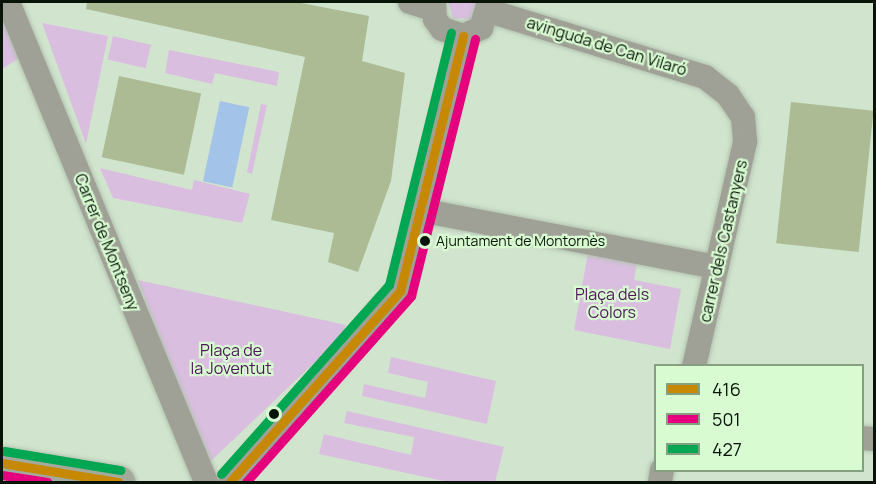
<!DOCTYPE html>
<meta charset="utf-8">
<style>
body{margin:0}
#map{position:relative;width:876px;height:484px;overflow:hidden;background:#d1e5ce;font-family:Manrope,sans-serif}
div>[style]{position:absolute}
.green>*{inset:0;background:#dabee0;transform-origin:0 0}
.water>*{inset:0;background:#a4c3e9;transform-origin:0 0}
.building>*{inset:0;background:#acbb94;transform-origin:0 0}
.roads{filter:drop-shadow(0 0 2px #b3c2b0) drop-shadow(0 0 2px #b3c2b0)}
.street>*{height:24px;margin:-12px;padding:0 12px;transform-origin:12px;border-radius:12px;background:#9fa196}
.secondary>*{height:33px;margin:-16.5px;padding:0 16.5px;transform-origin:16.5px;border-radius:16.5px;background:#a3aa9b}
.bus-1>*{height:9px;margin:-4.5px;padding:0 4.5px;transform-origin:4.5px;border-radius:4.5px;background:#c78901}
.bus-2>*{height:9px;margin:-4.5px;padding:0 4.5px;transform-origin:4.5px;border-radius:4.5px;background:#e5007d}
.bus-3>*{height:9px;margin:-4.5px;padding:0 4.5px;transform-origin:4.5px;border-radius:4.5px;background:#00a651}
.dots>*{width:16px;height:16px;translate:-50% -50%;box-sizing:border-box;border:3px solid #d8fbd2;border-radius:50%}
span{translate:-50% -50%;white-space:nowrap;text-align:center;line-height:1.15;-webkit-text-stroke:4.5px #d8fbd2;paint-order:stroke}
.bus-label{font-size:14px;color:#081407}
.left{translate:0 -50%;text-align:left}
.street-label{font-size:16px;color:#081407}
.park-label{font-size:16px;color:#4c1756}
.frame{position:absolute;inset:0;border:3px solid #081407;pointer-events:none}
.legend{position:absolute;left:654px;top:364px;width:210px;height:108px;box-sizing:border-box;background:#d8fbd2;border:2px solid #859f81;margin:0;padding:8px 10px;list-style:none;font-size:18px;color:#081407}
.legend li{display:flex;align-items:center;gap:12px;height:30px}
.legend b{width:30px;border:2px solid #859f81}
</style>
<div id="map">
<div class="green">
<div style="clip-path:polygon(448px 2px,477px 2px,473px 19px,453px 18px)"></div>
<div style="clip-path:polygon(2px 19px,21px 57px,2px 69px)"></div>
<div style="clip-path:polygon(42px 23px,108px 36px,86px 144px)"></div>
<div style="left:113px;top:36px;width:39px;height:24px;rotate:13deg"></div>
<div style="clip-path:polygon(169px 50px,279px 72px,277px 86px,215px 73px,212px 84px,165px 73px)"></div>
<div style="clip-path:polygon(261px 104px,267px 105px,252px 174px,247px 172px)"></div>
<div style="clip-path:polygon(100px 168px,192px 190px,194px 180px,250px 194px,242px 223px,113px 198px)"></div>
<div style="clip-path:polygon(588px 253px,637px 263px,634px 280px,681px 289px,670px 349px,574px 330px)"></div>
<div style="clip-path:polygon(138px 280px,346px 325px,339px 339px,211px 461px,191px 422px)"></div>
<div style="clip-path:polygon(391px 357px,496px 381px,487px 424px,362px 396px,364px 384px,425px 398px,428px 382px,388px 373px)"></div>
<div style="clip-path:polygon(347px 411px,504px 447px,495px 482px,448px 482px,319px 454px,324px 434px,411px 455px,414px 437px,344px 423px)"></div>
</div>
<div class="water">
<div style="left:220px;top:101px;width:30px;height:82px;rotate:12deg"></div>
</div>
<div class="building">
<div style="clip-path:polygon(87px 2px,296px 2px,369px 16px,362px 61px,405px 73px,391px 181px,358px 272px,328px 262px,334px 233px,271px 220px,305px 57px,86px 9px)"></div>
<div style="left:119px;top:76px;width:84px;height:83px;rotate:12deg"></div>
<div style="left:791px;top:102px;width:83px;height:142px;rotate:6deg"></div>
</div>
<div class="roads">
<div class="street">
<div style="left:8px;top:2px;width:519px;rotate:67.58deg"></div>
<div style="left:410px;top:2px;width:24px;rotate:17deg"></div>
<div style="left:434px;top:2px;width:17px;rotate:87deg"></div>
<div style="left:435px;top:19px;width:12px;rotate:55deg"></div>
<div style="left:442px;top:29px;width:22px;rotate:18deg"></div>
<div style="left:463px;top:36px;width:20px;rotate:-24deg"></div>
<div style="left:481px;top:28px;width:27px;rotate:-73deg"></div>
<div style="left:489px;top:11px;width:226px;rotate:17deg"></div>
<div style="left:705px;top:77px;width:29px;rotate:38deg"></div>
<div style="left:728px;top:95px;width:27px;rotate:56deg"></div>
<div style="left:743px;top:117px;width:25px;rotate:85deg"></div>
<div style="left:745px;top:142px;width:230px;rotate:102.8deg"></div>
<div style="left:420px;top:210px;width:302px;rotate:10.9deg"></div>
<div style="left:862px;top:438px;width:12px;rotate:5deg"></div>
<div style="left:230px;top:482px;width:256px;rotate:-48.3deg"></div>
<div style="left:400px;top:291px;width:263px;rotate:-76.1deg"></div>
<div style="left:660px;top:482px;width:12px;rotate:-81deg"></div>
</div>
<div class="secondary">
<div style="left:2px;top:463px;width:118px;rotate:9.3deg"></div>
</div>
</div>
<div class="bus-1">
<div style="left:2px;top:463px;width:118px;rotate:9.3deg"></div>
<div style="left:230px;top:482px;width:256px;rotate:-48.3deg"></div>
<div style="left:400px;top:291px;width:263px;rotate:-76.1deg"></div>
</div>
<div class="bus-2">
<div style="left:2px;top:475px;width:46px;rotate:8.8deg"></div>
<div style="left:246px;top:482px;width:249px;rotate:-48.4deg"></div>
<div style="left:411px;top:296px;width:265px;rotate:-76deg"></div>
</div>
<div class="bus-3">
<div style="left:4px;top:451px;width:118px;rotate:9.3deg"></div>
<div style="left:221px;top:474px;width:253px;rotate:-48.4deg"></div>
<div style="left:389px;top:285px;width:260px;rotate:-76.2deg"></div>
</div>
<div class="dots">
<div style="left:425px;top:241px;background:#081407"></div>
<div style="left:274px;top:414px;background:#081407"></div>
</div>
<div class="bus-label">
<span class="left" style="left:436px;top:241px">Ajuntament de Montornès</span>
</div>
<div class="street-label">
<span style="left:607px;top:46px;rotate:17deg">avinguda de Can Vilaró</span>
<span style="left:723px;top:241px;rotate:-77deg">carrer dels Castanyers</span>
<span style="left:107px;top:242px;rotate:68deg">Carrer de Montseny</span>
</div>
<div class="park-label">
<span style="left:612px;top:303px">Plaça dels<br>Colors</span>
<span style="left:231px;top:359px">Plaça de<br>la Joventut</span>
</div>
<div class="frame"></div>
<ul class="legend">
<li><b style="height:8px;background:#c78901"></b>416</li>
<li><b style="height:8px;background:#e5007d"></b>501</li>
<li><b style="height:8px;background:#00a651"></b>427</li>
</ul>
</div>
